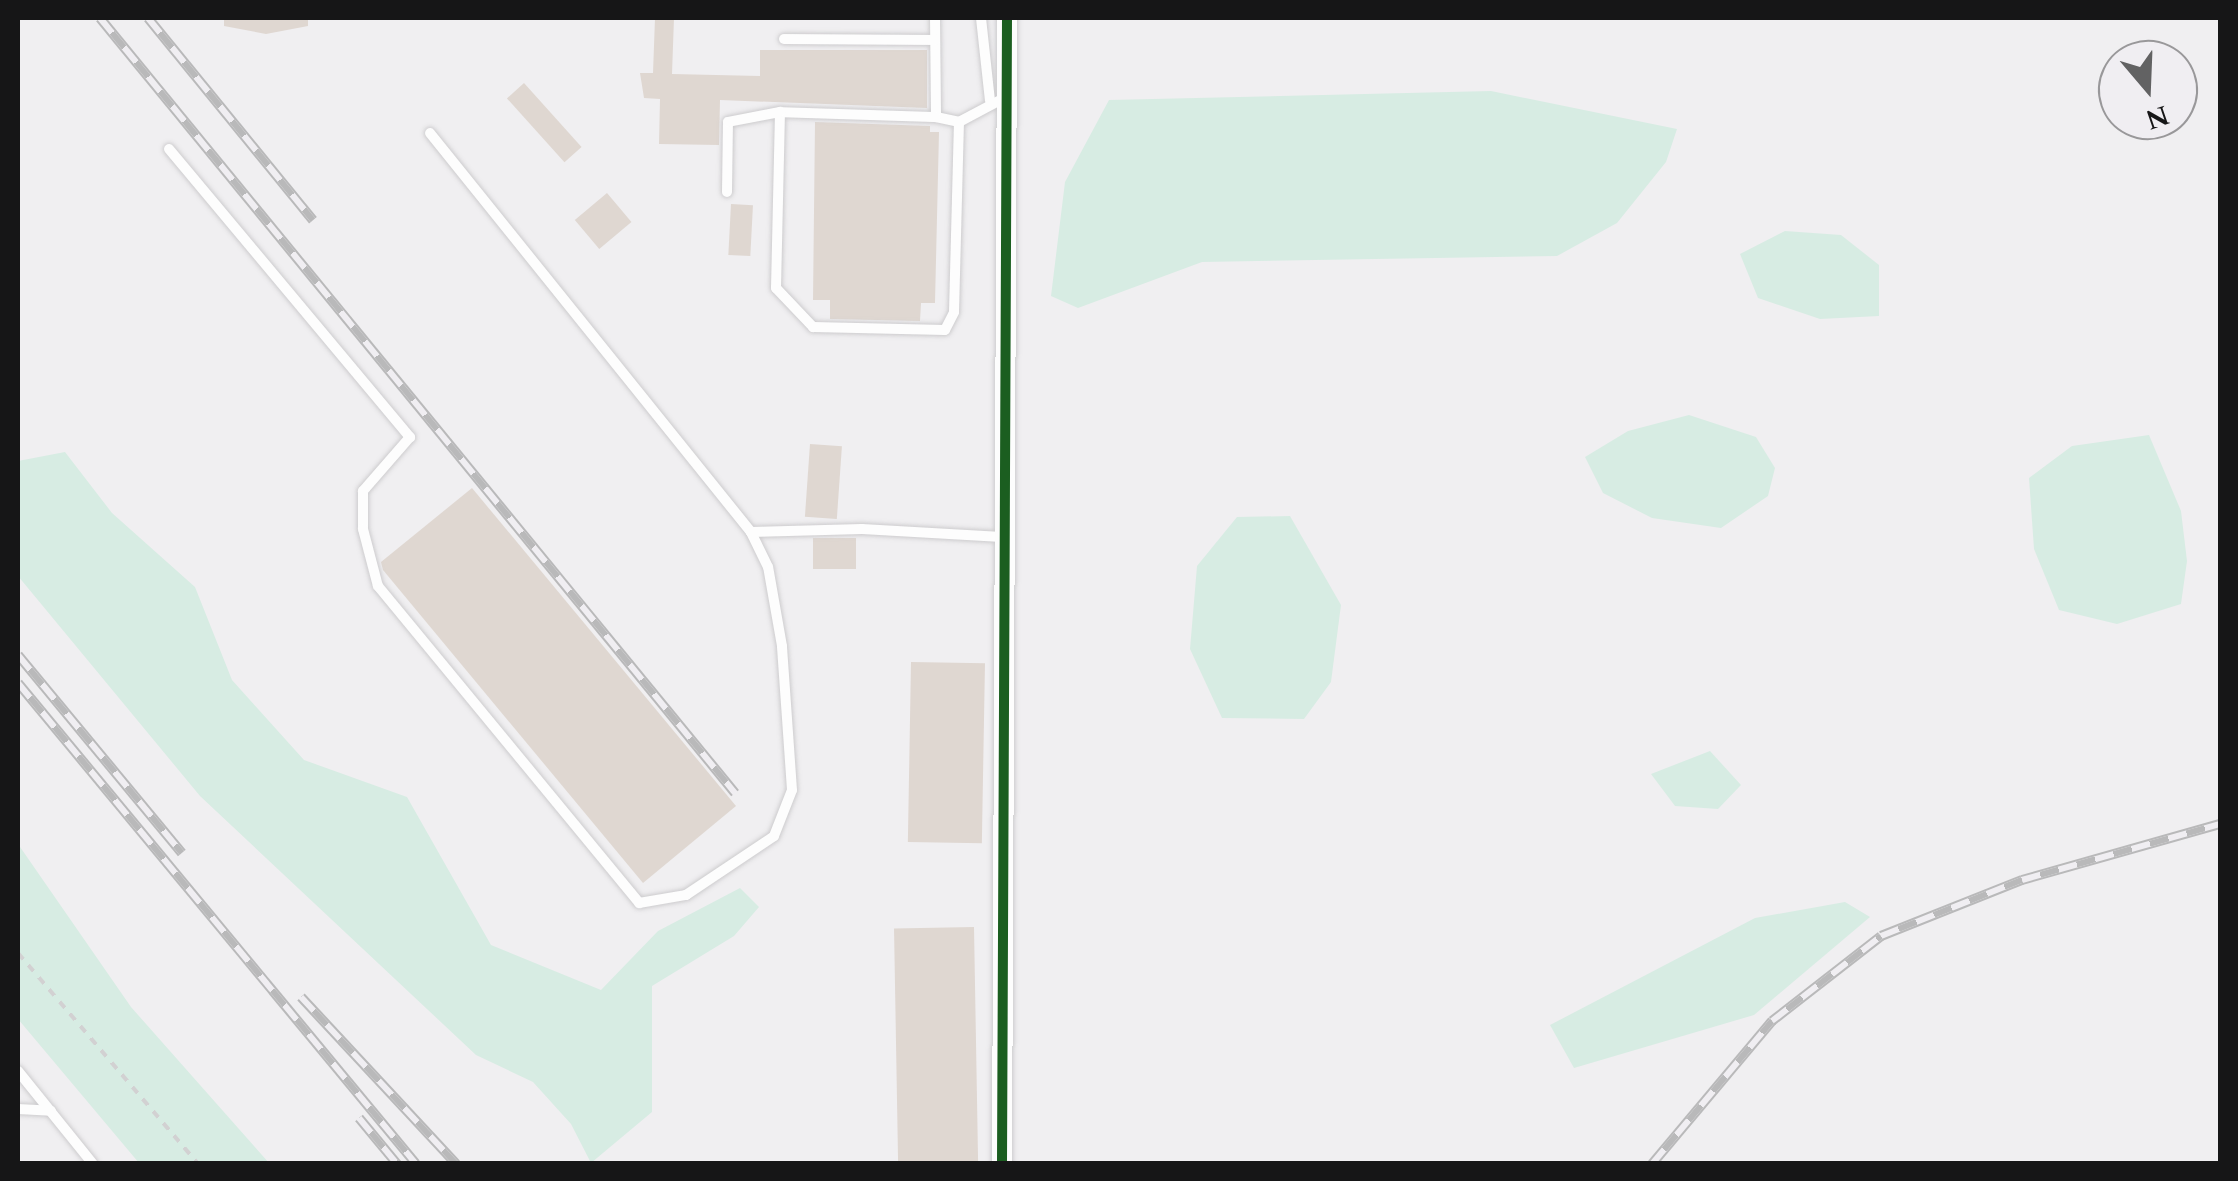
<!DOCTYPE html>
<style>
body{margin:0}
#map{position:relative;width:2238px;height:1181px;overflow:hidden;background:#f0eff1;font-family:Spectral,serif}
div>[style]{position:absolute}
.green>*{inset:0;background:#d7ece3}
.building>*{inset:0;background:#dfd7d1;transform-origin:0 0}
.path>*{height:4px;margin-top:-2px;transform-origin:0;background:repeating-linear-gradient(90deg,#d2d1d2 0 8px,transparent 0 16px)}
.roads{filter:drop-shadow(0 0 2px #cdccce) drop-shadow(0 0 2px #cdccce)}
.lane>*{height:10px;margin:-5px;padding:0 5px;transform-origin:5px;border-radius:5px;background:#fdfdfd}
.street>*{height:20px;margin:-10px;padding:0 10px;transform-origin:10px;border-radius:10px;background:#fdfdfd}
.rail>*{height:10px;margin-top:-5px;transform-origin:0;background:repeating-linear-gradient(90deg,#f0eef2 0 19px,#b9b9ba 0 38px);box-sizing:border-box;border-block:2px solid #b9b9ba}
.cycleway>*{height:10px;margin:-5px;padding:0 5px;transform-origin:5px;border-radius:5px;background:#1b5e20}
span{translate:-50% -50%;white-space:nowrap;text-align:center;line-height:1.15;-webkit-text-stroke:8px #f0eef2;paint-order:stroke}
.frame{position:absolute;inset:0;border:20px solid #161617;pointer-events:none}
.north{position:absolute;left:2098px;top:40px;width:100px;height:100px;box-sizing:border-box;background:#f0eef2;border:2px solid #99989a;border-radius:50%;rotate:161deg;font-size:28px;font-weight:700;line-height:40px;text-align:center;color:#161617}
.north::after{content:'';display:block;margin:auto;width:35px;height:45px;background:#626263;clip-path:polygon(50% 0,100% 100%,50% 72%,0 100%)}
</style>
<div id="map">
<div class="green">
<div style="clip-path:polygon(1491px 91px,1677px 129px,1666px 162px,1617px 223px,1557px 256px,1202px 262px,1078px 308px,1051px 296px,1065px 182px,1109px 100px)"></div>
<div style="clip-path:polygon(1785px 231px,1841px 235px,1879px 265px,1879px 316px,1820px 319px,1758px 298px,1740px 254px)"></div>
<div style="clip-path:polygon(1689px 415px,1756px 437px,1775px 468px,1768px 496px,1721px 528px,1652px 518px,1603px 493px,1585px 457px,1628px 431px)"></div>
<div style="clip-path:polygon(2149px 435px,2181px 511px,2187px 561px,2181px 604px,2117px 624px,2059px 610px,2034px 549px,2029px 478px,2072px 446px)"></div>
<div style="clip-path:polygon(65px 452px,112px 513px,195px 587px,232px 680px,304px 760px,407px 797px,491px 945px,601px 990px,658px 931px,740px 888px,759px 907px,734px 936px,652px 986px,652px 1112px,591px 1163px,571px 1124px,533px 1082px,476px 1055px,200px 796px,18px 576px,18px 461px)"></div>
<div style="clip-path:polygon(1290px 516px,1341px 605px,1331px 682px,1304px 719px,1222px 718px,1190px 649px,1197px 566px,1237px 517px)"></div>
<div style="clip-path:polygon(1710px 751px,1741px 785px,1718px 809px,1675px 806px,1651px 774px)"></div>
<div style="clip-path:polygon(18px 844px,131px 1007px,269px 1163px,139px 1163px,18px 1019px)"></div>
<div style="clip-path:polygon(1845px 902px,1870px 917px,1754px 1015px,1574px 1068px,1550px 1025px,1755px 918px)"></div>
</div>
<div class="building">
<div style="clip-path:polygon(224px 18px,308px 18px,308px 26px,266px 34px,224px 26px)"></div>
<div style="clip-path:polygon(655px 18px,674px 18px,672px 74px,760px 76px,760px 50px,927px 50px,927px 108px,720px 100px,719px 145px,659px 144px,660px 99px,644px 98px,640px 73px,653px 73px)"></div>
<div style="left:524px;top:83px;width:86px;height:23px;rotate:48deg"></div>
<div style="clip-path:polygon(815px 122px,930px 126px,930px 132px,939px 132px,935px 303px,921px 303px,920px 321px,830px 319px,830px 300px,813px 300px)"></div>
<div style="left:607px;top:193px;width:38px;height:42px;rotate:50deg"></div>
<div style="left:731px;top:204px;width:22px;height:51px;rotate:3deg"></div>
<div style="left:810px;top:444px;width:32px;height:73px;rotate:4deg"></div>
<div style="clip-path:polygon(472px 488px,736px 806px,643px 883px,383px 570px,381px 562px)"></div>
<div style="left:856px;top:538px;width:31px;height:43px;rotate:90deg"></div>
<div style="left:911px;top:662px;width:74px;height:180px;rotate:1deg"></div>
<div style="left:974px;top:927px;width:237px;height:80px;rotate:89deg"></div>
</div>
<div class="path">
<div style="left:18px;top:953px;width:277px;rotate:49.5deg"></div>
</div>
<div class="roads">
<div class="lane">
<div style="left:935px;top:18px;width:99px;rotate:89.4deg"></div>
<div style="left:936px;top:117px;width:24px;rotate:12deg"></div>
<div style="left:959px;top:122px;width:53px;rotate:-28deg"></div>
<div style="left:981px;top:18px;width:83px;rotate:83.8deg"></div>
<div style="left:784px;top:39px;width:151px;rotate:0.4deg"></div>
<div style="left:936px;top:117px;width:156px;rotate:-178.2deg"></div>
<div style="left:780px;top:112px;width:176px;rotate:91.3deg"></div>
<div style="left:776px;top:288px;width:54px;rotate:46.5deg"></div>
<div style="left:813px;top:327px;width:132px;rotate:1.3deg"></div>
<div style="left:945px;top:330px;width:20px;rotate:-63deg"></div>
<div style="left:954px;top:312px;width:190px;rotate:-88.5deg"></div>
<div style="left:169px;top:149px;width:376px;rotate:50.1deg"></div>
<div style="left:410px;top:437px;width:72px;rotate:131deg"></div>
<div style="left:363px;top:491px;width:38px;rotate:90deg"></div>
<div style="left:363px;top:529px;width:59px;rotate:75.3deg"></div>
<div style="left:378px;top:586px;width:411px;rotate:50.5deg"></div>
<div style="left:639px;top:903px;width:48px;rotate:-9.7deg"></div>
<div style="left:686px;top:895px;width:106px;rotate:-33.8deg"></div>
<div style="left:774px;top:836px;width:49px;rotate:-68.6deg"></div>
<div style="left:792px;top:790px;width:144px;rotate:-94deg"></div>
<div style="left:782px;top:646px;width:80px;rotate:-100deg"></div>
<div style="left:768px;top:567px;width:39px;rotate:-116deg"></div>
<div style="left:751px;top:532px;width:512px;rotate:-128.82deg"></div>
<div style="left:727px;top:192px;width:70px;rotate:-89.2deg"></div>
<div style="left:728px;top:122px;width:53px;rotate:-10.9deg"></div>
<div style="left:751px;top:532px;width:111px;rotate:-1.5deg"></div>
<div style="left:862px;top:529px;width:140px;rotate:3.3deg"></div>
<div style="left:18px;top:1071px;width:119px;rotate:51.1deg"></div>
<div style="left:18px;top:1109px;width:33px;rotate:3deg"></div>
</div>
<div class="street">
<div style="left:1002px;top:1164px;width:1146px;rotate:-89.75deg"></div>
</div>
</div>
<div class="rail">
<div style="left:100px;top:18px;width:1002px;rotate:50.67deg"></div>
<div style="left:148px;top:18px;width:261px;rotate:50.8deg"></div>
<div style="left:18px;top:655px;width:257px;rotate:50.4deg"></div>
<div style="left:18px;top:683px;width:624px;rotate:50.39deg"></div>
<div style="left:301px;top:997px;width:228px;rotate:47.1deg"></div>
<div style="left:359px;top:1118px;width:60px;rotate:50.4deg"></div>
<div style="left:1652px;top:1164px;width:187px;rotate:-50deg"></div>
<div style="left:1772px;top:1021px;width:138px;rotate:-37.9deg"></div>
<div style="left:1881px;top:936px;width:152px;rotate:-21.7deg"></div>
<div style="left:2022px;top:880px;width:206px;rotate:-15.8deg"></div>
</div>
<div class="cycleway">
<div style="left:1002px;top:1164px;width:1146px;rotate:-89.75deg"></div>
</div>
<div class="frame"></div>
<div class="north">N</div>
</div>
